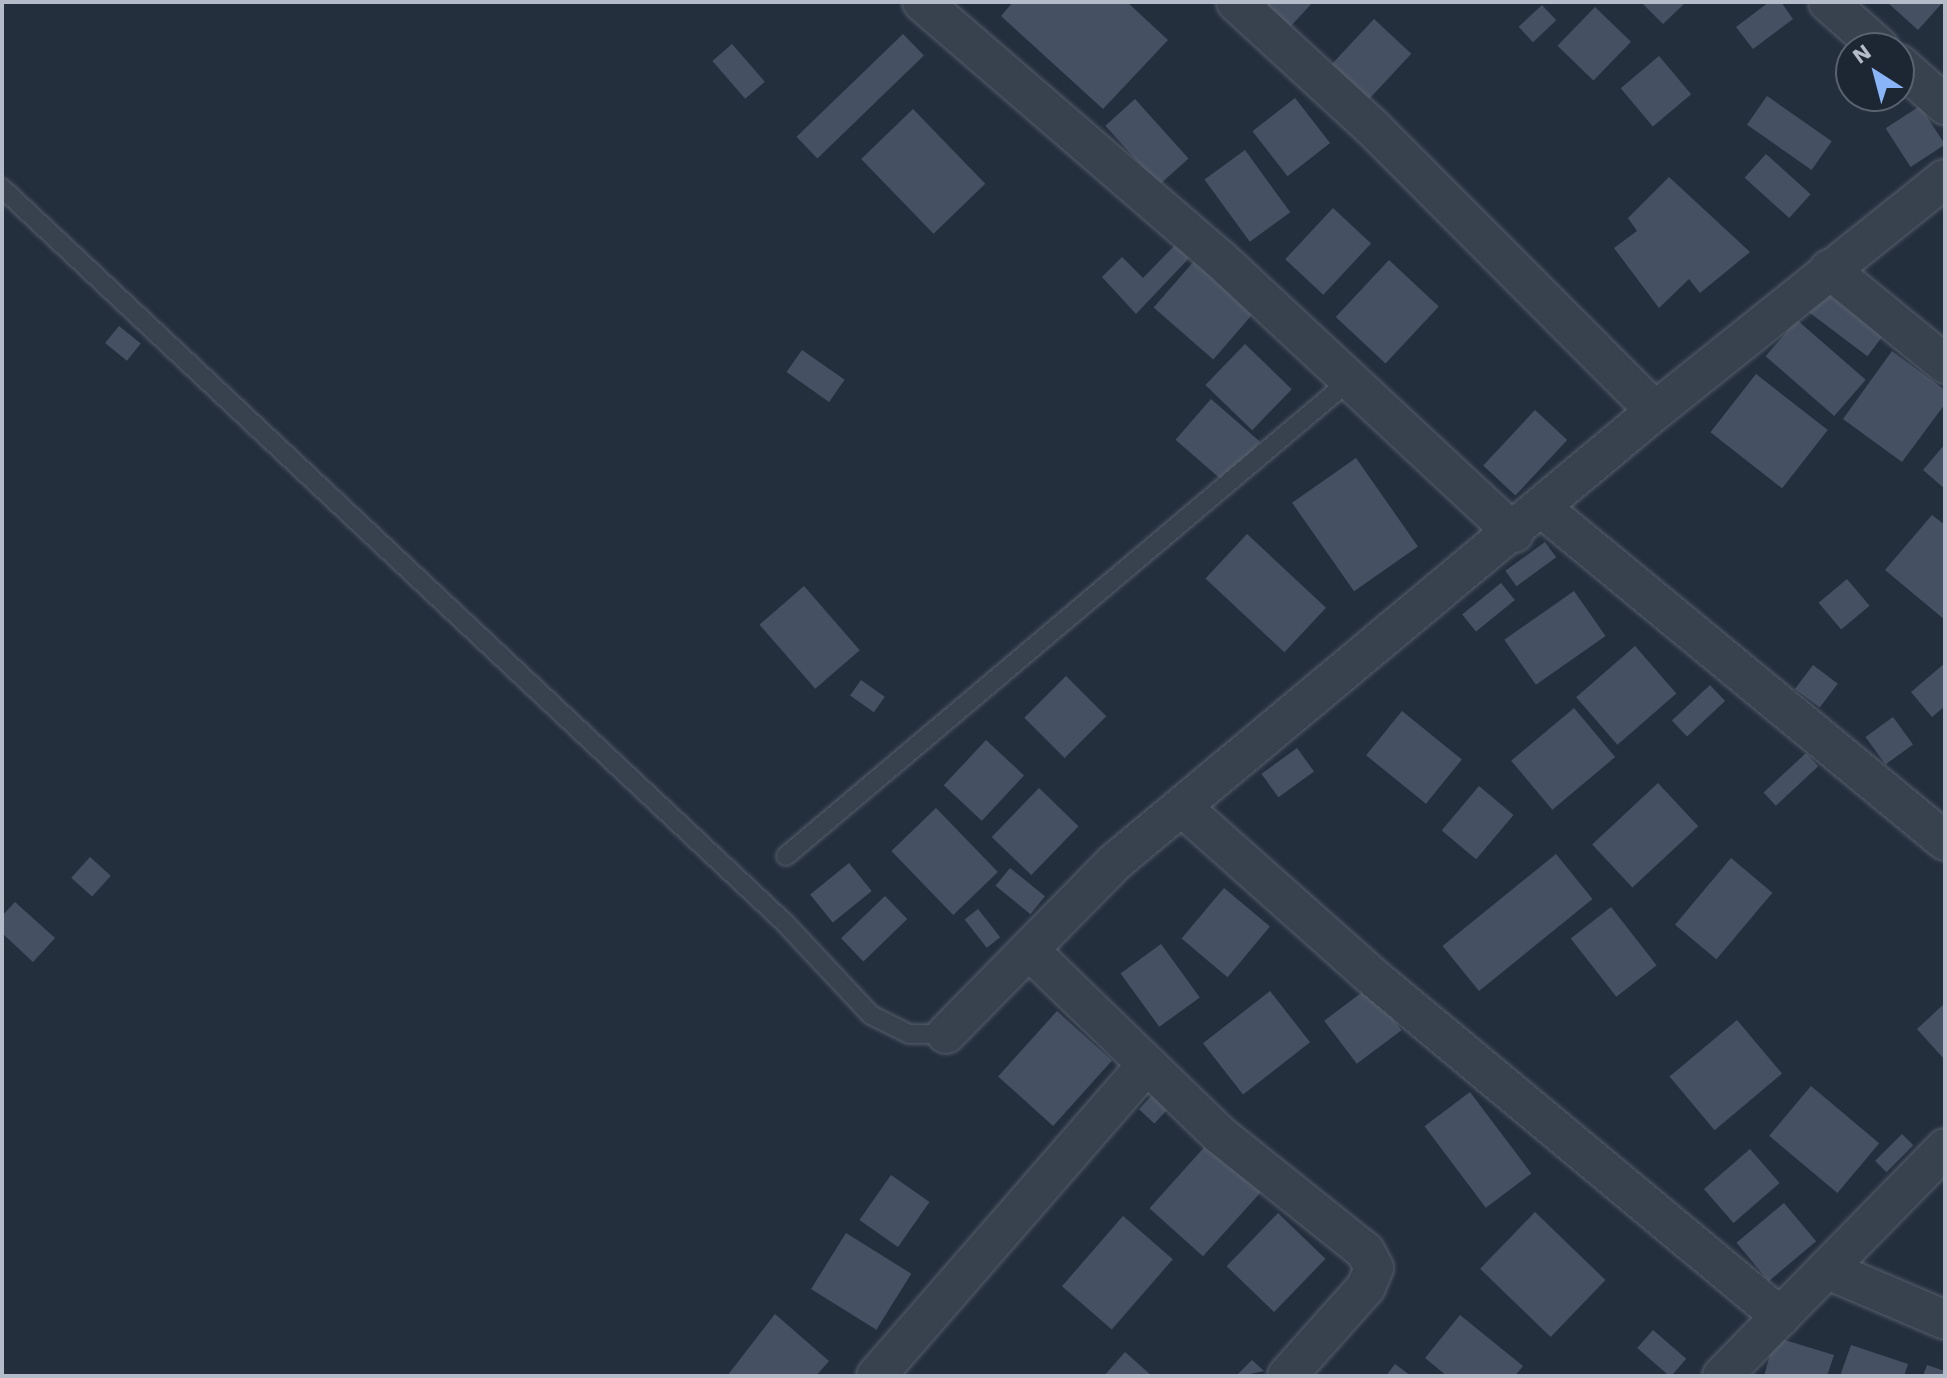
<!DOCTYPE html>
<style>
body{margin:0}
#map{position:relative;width:1947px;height:1378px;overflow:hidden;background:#242f3e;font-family:"Work Sans",sans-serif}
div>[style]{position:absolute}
.building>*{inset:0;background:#455162;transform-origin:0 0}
.roads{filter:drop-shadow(0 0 2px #565f6c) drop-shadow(0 0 2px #565f6c)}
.service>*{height:18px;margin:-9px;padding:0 9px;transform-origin:9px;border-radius:9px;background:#38414e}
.minor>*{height:38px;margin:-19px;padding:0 19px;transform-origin:19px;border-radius:19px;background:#38414e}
span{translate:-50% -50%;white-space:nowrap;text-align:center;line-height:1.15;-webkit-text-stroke:6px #1d2633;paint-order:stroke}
.frame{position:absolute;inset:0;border:4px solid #b4bcc9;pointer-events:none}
.north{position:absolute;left:1835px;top:32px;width:80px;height:80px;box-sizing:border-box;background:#1d2633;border:2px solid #59626f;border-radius:50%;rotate:324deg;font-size:22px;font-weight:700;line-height:32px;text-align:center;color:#b4bcc9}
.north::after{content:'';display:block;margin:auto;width:28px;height:36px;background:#8ab4f8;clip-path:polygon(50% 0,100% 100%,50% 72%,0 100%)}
</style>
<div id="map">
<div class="building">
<div style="clip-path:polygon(1013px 2px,1127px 2px,1168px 40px,1103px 109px,1001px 16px)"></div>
<div style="clip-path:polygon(1263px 2px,1313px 2px,1290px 27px)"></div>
<div style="clip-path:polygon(1641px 2px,1686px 2px,1663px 24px)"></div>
<div style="clip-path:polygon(1769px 2px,1781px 2px,1793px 19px,1753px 49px,1736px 27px)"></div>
<div style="clip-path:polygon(1887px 2px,1943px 2px,1918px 30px)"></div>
<div style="left:1542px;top:5px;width:21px;height:32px;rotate:47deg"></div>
<div style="left:1595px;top:7px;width:50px;height:54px;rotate:44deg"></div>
<div style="left:1374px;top:19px;width:51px;height:65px;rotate:43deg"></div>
<div style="left:903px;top:34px;width:30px;height:148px;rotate:46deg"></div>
<div style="left:732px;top:44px;width:50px;height:26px;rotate:49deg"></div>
<div style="left:1659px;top:56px;width:50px;height:50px;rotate:50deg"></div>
<div style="left:1767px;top:96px;width:79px;height:35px;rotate:35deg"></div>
<div style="left:1295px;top:98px;width:57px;height:54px;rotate:52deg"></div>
<div style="left:1135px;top:99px;width:80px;height:40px;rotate:48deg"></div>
<div style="left:1920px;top:106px;width:46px;height:41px;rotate:57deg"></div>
<div style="left:913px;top:109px;width:104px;height:72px;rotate:46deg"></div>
<div style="left:1245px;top:150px;width:77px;height:50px;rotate:54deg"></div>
<div style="left:1766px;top:154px;width:60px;height:32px;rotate:42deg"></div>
<div style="clip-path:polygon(1669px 177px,1750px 252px,1700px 293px,1689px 279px,1659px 308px,1614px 248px,1637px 231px,1628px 218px)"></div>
<div style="left:1333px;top:208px;width:52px;height:70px;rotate:43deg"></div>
<div style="clip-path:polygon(1178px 242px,1192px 255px,1136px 314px,1102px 277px,1122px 257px,1143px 278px)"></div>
<div style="left:1195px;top:260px;width:79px;height:63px;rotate:41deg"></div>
<div style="left:1389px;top:260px;width:68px;height:78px;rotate:43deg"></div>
<div style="left:1824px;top:291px;width:74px;height:26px;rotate:37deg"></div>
<div style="left:1797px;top:320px;width:91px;height:48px;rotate:41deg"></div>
<div style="left:119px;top:326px;width:28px;height:22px;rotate:39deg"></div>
<div style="left:1245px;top:344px;width:65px;height:57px;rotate:44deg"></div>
<div style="left:802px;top:350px;width:52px;height:27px;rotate:35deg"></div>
<div style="clip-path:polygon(1892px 351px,1945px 390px,1945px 404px,1902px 462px,1843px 419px)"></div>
<div style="left:1756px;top:374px;width:91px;height:74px;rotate:38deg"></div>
<div style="left:1211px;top:399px;width:65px;height:54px;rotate:41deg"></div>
<div style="left:1535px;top:410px;width:44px;height:76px;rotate:43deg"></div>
<div style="clip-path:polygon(1945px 444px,1945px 489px,1923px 470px)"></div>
<div style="left:1356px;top:458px;width:108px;height:78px;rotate:55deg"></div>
<div style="clip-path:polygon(1932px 515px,1945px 525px,1945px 620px,1885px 570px)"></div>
<div style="left:1247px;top:534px;width:108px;height:61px;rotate:43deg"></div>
<div style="left:1545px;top:542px;width:19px;height:49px;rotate:54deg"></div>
<div style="left:1847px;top:579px;width:35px;height:37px;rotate:50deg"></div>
<div style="left:1501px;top:583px;width:22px;height:50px;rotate:51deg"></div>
<div style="left:804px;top:586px;width:85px;height:59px;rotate:49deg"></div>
<div style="left:1574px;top:591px;width:55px;height:85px;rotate:55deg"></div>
<div style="left:1635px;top:646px;width:63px;height:78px;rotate:49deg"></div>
<div style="clip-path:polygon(1945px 663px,1945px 706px,1932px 717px,1911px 692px)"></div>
<div style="left:1813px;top:665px;width:31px;height:30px;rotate:37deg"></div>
<div style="left:1066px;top:676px;width:57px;height:59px;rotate:45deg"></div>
<div style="left:861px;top:680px;width:29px;height:19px;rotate:35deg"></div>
<div style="left:1710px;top:685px;width:22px;height:52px;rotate:47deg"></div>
<div style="left:1574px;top:708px;width:64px;height:82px;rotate:50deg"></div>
<div style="left:1402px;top:711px;width:77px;height:57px;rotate:39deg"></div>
<div style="left:1893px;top:717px;width:34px;height:34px;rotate:54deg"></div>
<div style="left:986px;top:740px;width:52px;height:62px;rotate:43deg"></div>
<div style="left:1297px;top:748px;width:29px;height:44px;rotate:54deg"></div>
<div style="left:1806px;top:753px;width:18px;height:58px;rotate:47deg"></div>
<div style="left:1658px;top:783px;width:59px;height:90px;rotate:47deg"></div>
<div style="left:1479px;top:786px;width:45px;height:58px;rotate:40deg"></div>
<div style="left:1039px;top:788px;width:55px;height:68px;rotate:44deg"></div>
<div style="left:936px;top:808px;width:89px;height:62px;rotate:46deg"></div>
<div style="left:1556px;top:854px;width:58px;height:146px;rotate:51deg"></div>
<div style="left:90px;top:857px;width:28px;height:28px;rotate:42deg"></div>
<div style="left:1731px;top:858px;width:54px;height:87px;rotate:40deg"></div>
<div style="left:849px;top:863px;width:36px;height:50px;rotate:51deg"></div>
<div style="left:1010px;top:868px;width:45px;height:23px;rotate:39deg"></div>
<div style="left:1224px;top:888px;width:60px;height:66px;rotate:40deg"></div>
<div style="left:885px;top:896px;width:32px;height:61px;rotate:46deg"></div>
<div style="clip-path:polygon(15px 902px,55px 938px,33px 962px,2px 933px,2px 916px)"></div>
<div style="left:1611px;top:907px;width:74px;height:51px;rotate:52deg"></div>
<div style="left:978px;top:909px;width:36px;height:17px;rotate:52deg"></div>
<div style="left:1161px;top:944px;width:66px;height:50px;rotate:54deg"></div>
<div style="left:1369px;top:987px;width:54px;height:56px;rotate:53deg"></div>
<div style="left:1270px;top:991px;width:65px;height:85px;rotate:52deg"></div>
<div style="clip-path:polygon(1945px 1003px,1945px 1060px,1917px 1029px)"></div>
<div style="left:1057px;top:1011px;width:74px;height:88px;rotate:42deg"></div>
<div style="left:1737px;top:1020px;width:70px;height:88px;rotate:50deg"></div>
<div style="left:1811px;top:1086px;width:89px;height:65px;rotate:40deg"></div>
<div style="left:1156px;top:1091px;width:21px;height:25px;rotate:43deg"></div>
<div style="left:1470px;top:1092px;width:102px;height:57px;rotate:53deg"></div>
<div style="left:1902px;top:1134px;width:16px;height:38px;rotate:45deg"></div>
<div style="left:1209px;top:1142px;width:72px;height:89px;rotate:42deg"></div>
<div style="left:1750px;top:1149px;width:45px;height:61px;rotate:49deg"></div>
<div style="left:891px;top:1175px;width:47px;height:55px;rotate:35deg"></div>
<div style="left:1784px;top:1203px;width:50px;height:62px;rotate:50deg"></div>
<div style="left:1535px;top:1212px;width:98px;height:79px;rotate:44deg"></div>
<div style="left:1278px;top:1213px;width:66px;height:74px;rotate:44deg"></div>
<div style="left:1123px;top:1216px;width:66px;height:93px;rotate:41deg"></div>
<div style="left:846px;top:1233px;width:77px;height:66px;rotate:32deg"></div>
<div style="clip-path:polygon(775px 1314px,829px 1361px,816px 1376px,727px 1376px)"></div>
<div style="clip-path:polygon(1460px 1315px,1523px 1366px,1515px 1376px,1447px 1376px,1425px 1358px)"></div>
<div style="left:1653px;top:1330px;width:44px;height:24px;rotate:41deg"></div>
<div style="clip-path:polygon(1775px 1337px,1834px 1355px,1827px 1376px,1764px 1376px)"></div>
<div style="clip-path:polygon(1851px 1345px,1908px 1364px,1904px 1376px,1840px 1376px)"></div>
<div style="clip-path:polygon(1125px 1352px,1152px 1376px,1104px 1376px)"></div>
<div style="clip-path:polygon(1252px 1360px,1264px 1371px,1240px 1376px,1238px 1374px)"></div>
<div style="clip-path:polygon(1395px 1364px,1411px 1376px,1386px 1376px)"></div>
<div style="clip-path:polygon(1927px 1365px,1945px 1371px,1945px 1376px,1923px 1376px)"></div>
</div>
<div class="roads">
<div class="service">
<div style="left:2px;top:188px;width:1073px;rotate:43.19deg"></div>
<div style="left:784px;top:922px;width:127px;rotate:46.9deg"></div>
<div style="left:871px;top:1015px;width:42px;rotate:26.6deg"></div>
<div style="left:909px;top:1034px;width:37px"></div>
<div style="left:786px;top:856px;width:738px;rotate:-40.16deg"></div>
</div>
<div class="minor">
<div style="left:922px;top:2px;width:394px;rotate:40.8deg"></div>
<div style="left:1220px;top:259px;width:402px;rotate:43deg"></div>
<div style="left:1236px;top:2px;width:183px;rotate:42.6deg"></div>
<div style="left:1371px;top:126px;width:402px;rotate:45.1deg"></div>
<div style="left:1828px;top:2px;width:69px;rotate:41.5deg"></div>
<div style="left:1899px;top:64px;width:62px;rotate:41.7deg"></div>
<div style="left:1829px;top:269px;width:150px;rotate:39.3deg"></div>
<div style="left:1543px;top:509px;width:521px;rotate:39.55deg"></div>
<div style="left:1182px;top:807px;width:249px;rotate:41.7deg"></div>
<div style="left:1368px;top:973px;width:537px;rotate:39.79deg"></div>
<div style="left:1029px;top:950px;width:266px;rotate:44.1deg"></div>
<div style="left:1220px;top:1135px;width:186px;rotate:38.7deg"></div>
<div style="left:1365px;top:1251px;width:19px;rotate:62deg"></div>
<div style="left:1374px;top:1268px;width:21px;rotate:113deg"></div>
<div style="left:1366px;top:1287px;width:119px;rotate:131.6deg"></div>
<div style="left:946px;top:1034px;width:241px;rotate:-45.5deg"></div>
<div style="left:1115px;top:862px;width:704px;rotate:-39.87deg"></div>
<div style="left:1655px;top:411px;width:371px;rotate:-38.7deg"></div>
<div style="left:1828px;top:1270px;width:127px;rotate:23.1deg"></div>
<div style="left:876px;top:1376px;width:413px;rotate:-49deg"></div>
<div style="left:1722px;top:1376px;width:319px;rotate:-45.6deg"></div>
</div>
</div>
<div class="frame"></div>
<div class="north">N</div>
</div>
